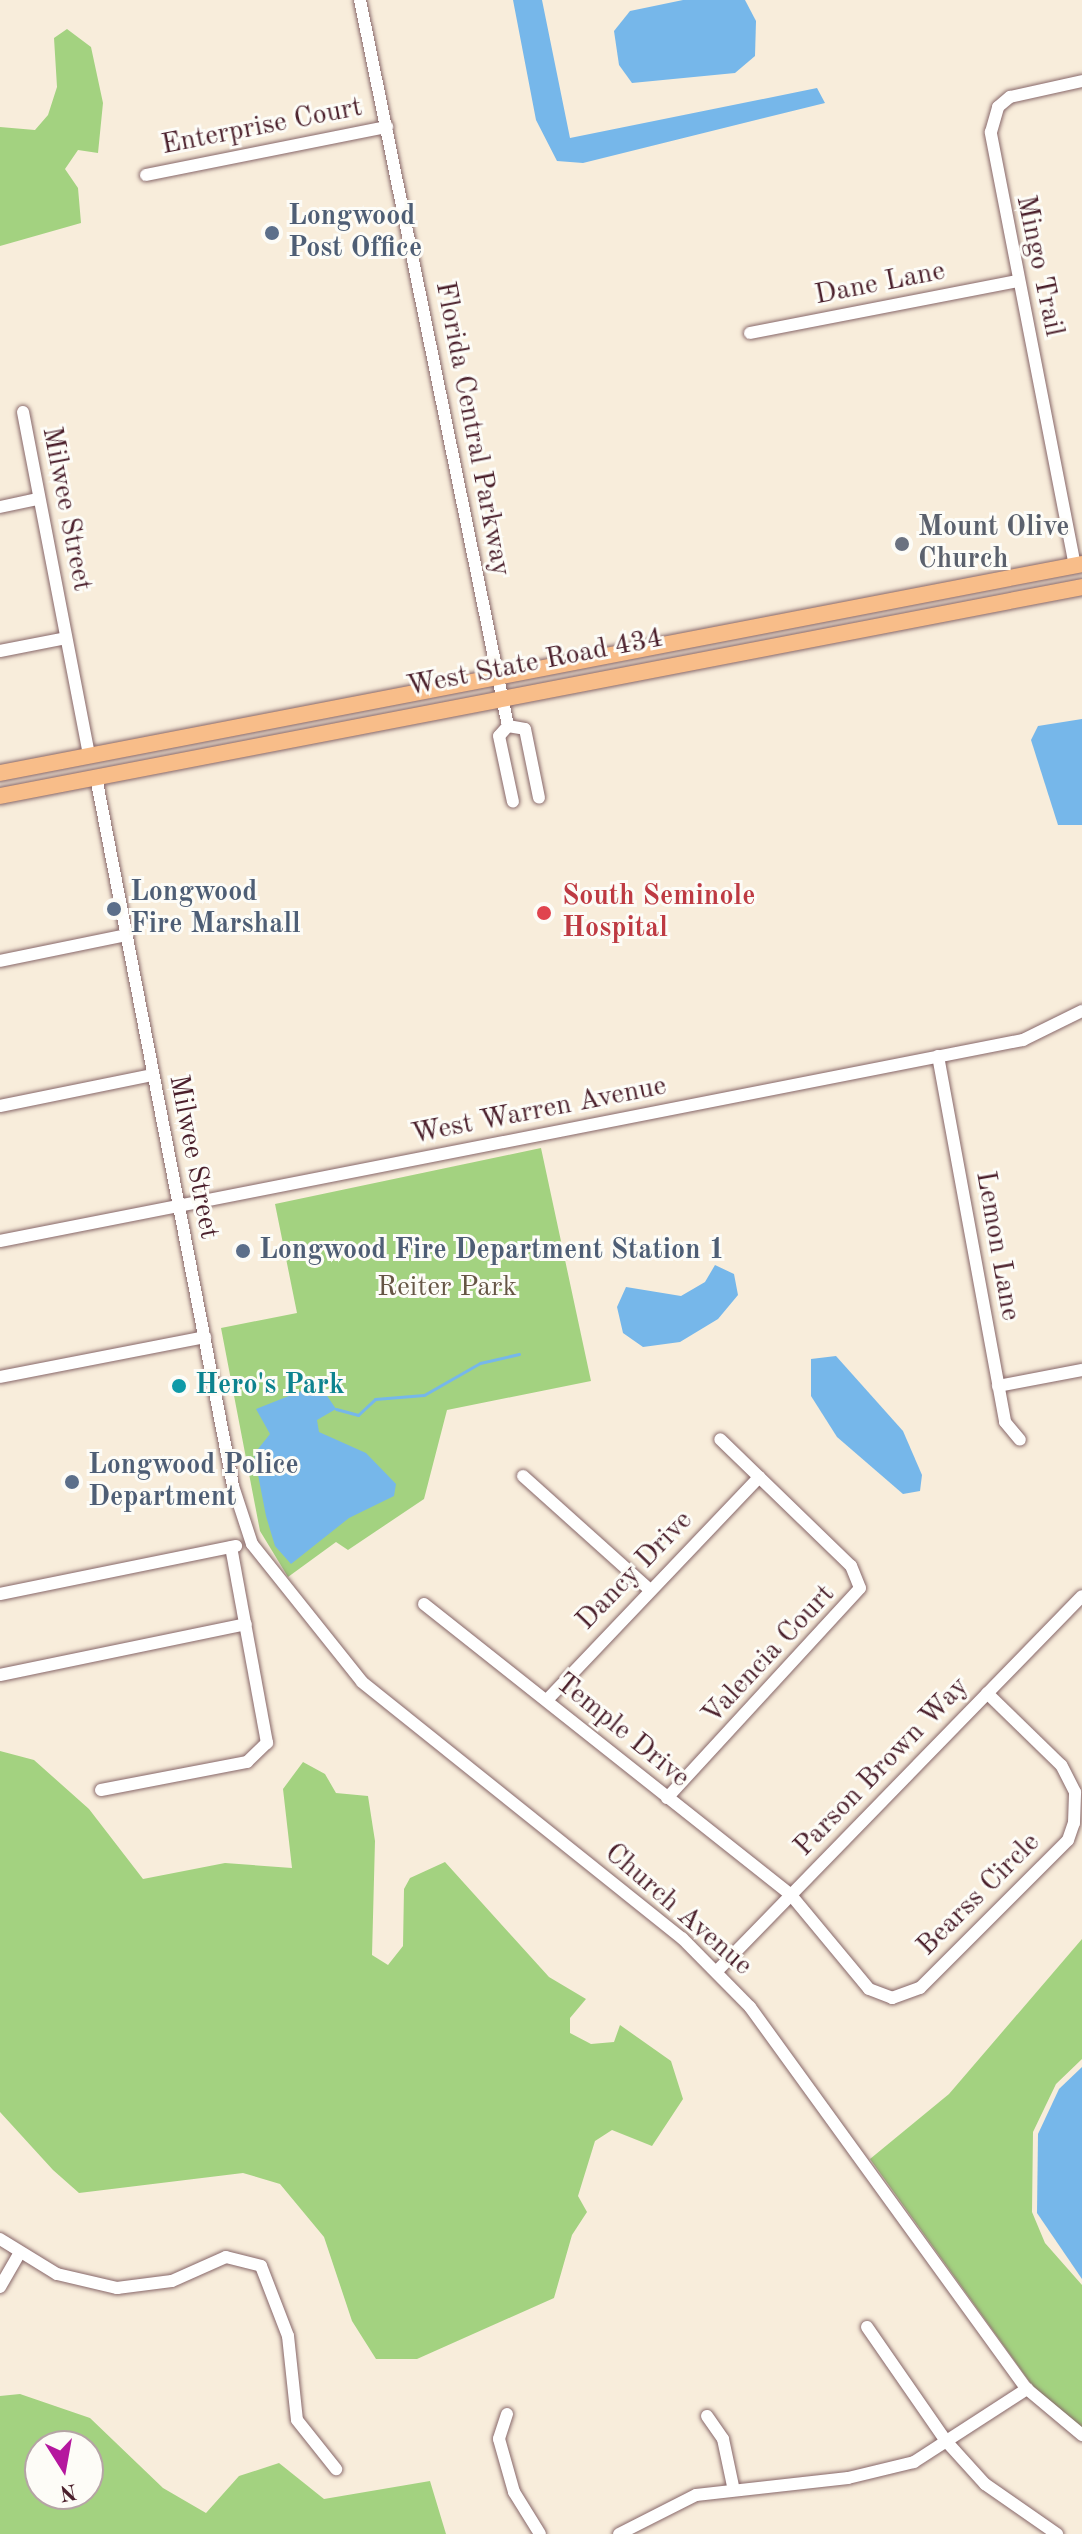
<!DOCTYPE html>
<style>
body{margin:0}
#map{position:relative;width:1082px;height:2534px;overflow:hidden;background:#f8eddb;font-family:"Old Standard TT",serif}
div>[style]{position:absolute}
.green>*{inset:0;background:#a3d280}
.water>*{inset:0;background:#76b7ea}
.stream>*{height:3px;margin:-1.5px;padding:0 1.5px;transform-origin:1.5px;border-radius:1.5px;background:#76b7ea}
.roads{filter:drop-shadow(0 0 2px #876769) drop-shadow(0 0 2px #876769)}
.minor>*{height:12px;margin:-6px;padding:0 6px;transform-origin:6px;border-radius:6px;background:#fff}
.major>*{height:16px;margin:-8px;padding:0 8px;transform-origin:8px;border-radius:8px;background:#f8bd89}
.dots>*{width:22px;height:22px;translate:-50% -50%;box-sizing:border-box;border:4px solid #fdfcf7;border-radius:50%}
span{translate:-50% -50%;white-space:nowrap;text-align:center;line-height:1.15;-webkit-text-stroke:6px #fdfcf7;paint-order:stroke}
.street-label{font-size:28px;color:#4a1f2b}
.service-label{font-size:28px;color:#4e5e75;font-weight:700}
.left{translate:0 -50%;text-align:left}
.worship-label{font-size:28px;color:#5b616d;font-weight:700}
.health-label{font-size:28px;color:#be3a42;font-weight:700}
.park-label{font-size:28px;color:#655544}
.culture-label{font-size:28px;color:#0d838f;font-weight:700}
.north{position:absolute;left:24px;top:2430px;width:80px;height:80px;box-sizing:border-box;background:#fdfcf7;border:2px solid #b5a4a5;border-radius:50%;rotate:169deg;font-size:22px;font-weight:700;line-height:32px;text-align:center;color:#4a1f2b}
.north::after{content:'';display:block;margin:auto;width:28px;height:36px;background:#b5179e;clip-path:polygon(50% 0,100% 100%,50% 72%,0 100%)}
</style>
<div id="map">
<div class="green">
<div style="clip-path:polygon(67px 29px,91px 47px,103px 103px,98px 153px,78px 150px,65px 169px,78px 188px,81px 223px,0 246px,0 127px,35px 130px,48px 115px,57px 87px,54px 38px)"></div>
<div style="clip-path:polygon(541px 1148px,591px 1381px,447px 1410px,424px 1499px,348px 1550px,336px 1542px,288px 1577px,260px 1531px,221px 1328px,297px 1313px,275px 1204px)"></div>
<div style="clip-path:polygon(0 1751px,34px 1760px,89px 1809px,143px 1879px,225px 1863px,292px 1868px,283px 1789px,303px 1762px,325px 1774px,336px 1793px,368px 1796px,375px 1841px,372px 1955px,388px 1965px,403px 1946px,404px 1889px,410px 1878px,445px 1862px,549px 1977px,586px 1999px,570px 2018px,570px 2033px,591px 2044px,614px 2042px,620px 2025px,671px 2061px,683px 2099px,652px 2146px,612px 2130px,595px 2141px,578px 2196px,587px 2212px,572px 2235px,554px 2298px,417px 2359px,376px 2359px,352px 2321px,324px 2237px,280px 2184px,243px 2173px,79px 2193px,53px 2170px,0 2112px)"></div>
<div style="clip-path:polygon(1082px 1939px,1082px 2059px,1056px 2084px,1033px 2132px,1032px 2212px,1045px 2243px,1082px 2285px,1082px 2428px,1032px 2385px,870px 2159px,949px 2094px)"></div>
<div style="clip-path:polygon(evenodd,20px 2394px,90px 2418px,163px 2488px,206px 2513px,239px 2476px,279px 2463px,324px 2499px,430px 2481px,446px 2534px,0 2534px,0 2396px,20px 2394px,40px 2446px,88px 2446px,88px 2494px,40px 2494px,40px 2446px)"></div>
</div>
<div class="water">
<div style="clip-path:polygon(513px 0,542px 0,570px 138px,817px 88px,825px 103px,583px 163px,557px 161px,536px 120px)"></div>
<div style="clip-path:polygon(683px 0,745px 0,756px 21px,755px 56px,735px 73px,632px 83px,619px 65px,614px 31px,630px 11px)"></div>
<div style="clip-path:polygon(1082px 719px,1082px 825px,1058px 825px,1031px 740px,1038px 726px)"></div>
<div style="clip-path:polygon(715px 1265px,734px 1274px,738px 1295px,718px 1319px,680px 1342px,643px 1347px,623px 1333px,617px 1307px,626px 1287px,681px 1296px,705px 1282px)"></div>
<div style="clip-path:polygon(836px 1356px,903px 1431px,922px 1475px,920px 1491px,903px 1494px,837px 1437px,811px 1396px,811px 1359px)"></div>
<div style="clip-path:polygon(319px 1384px,336px 1409px,317px 1420px,319px 1432px,366px 1453px,396px 1484px,394px 1496px,349px 1518px,291px 1564px,275px 1546px,266px 1516px,254px 1454px,270px 1434px,256px 1409px)"></div>
<div style="clip-path:polygon(1082px 2067px,1082px 2279px,1037px 2213px,1038px 2134px,1059px 2089px)"></div>
</div>
<div class="stream">
<div style="left:336px;top:1409px;width:23px;rotate:15deg"></div>
<div style="left:358px;top:1415px;width:23px;rotate:-43deg"></div>
<div style="left:375px;top:1399px;width:49px;rotate:-4.7deg"></div>
<div style="left:424px;top:1395px;width:64px;rotate:-29.7deg"></div>
<div style="left:480px;top:1363px;width:40px;rotate:-13deg"></div>
</div>
<div class="roads">
<div class="minor">
<div style="left:360px;top:0;width:741px;rotate:78.48deg"></div>
<div style="left:146px;top:175px;width:246px;rotate:-11.3deg"></div>
<div style="left:750px;top:333px;width:273px;rotate:-11deg"></div>
<div style="left:23px;top:412px;width:350px;rotate:79.1deg"></div>
<div style="left:0;top:507px;width:40px;rotate:-12deg"></div>
<div style="left:1075px;top:566px;width:442px;rotate:-101deg"></div>
<div style="left:991px;top:132px;width:26px;rotate:-74deg"></div>
<div style="left:998px;top:107px;width:16px;rotate:-40deg"></div>
<div style="left:1010px;top:97px;width:74px;rotate:-12.5deg"></div>
<div style="left:0;top:651px;width:67px;rotate:-11.1deg"></div>
<div style="left:508px;top:726px;width:17px;rotate:10deg"></div>
<div style="left:525px;top:729px;width:70px;rotate:78.5deg"></div>
<div style="left:508px;top:726px;width:13px;rotate:132deg"></div>
<div style="left:499px;top:736px;width:67px;rotate:78deg"></div>
<div style="left:96px;top:777px;width:722px;rotate:79.06deg"></div>
<div style="left:233px;top:1486px;width:61px;rotate:71.9deg"></div>
<div style="left:252px;top:1544px;width:176px;rotate:51.4deg"></div>
<div style="left:362px;top:1682px;width:410px;rotate:38.7deg"></div>
<div style="left:682px;top:1938px;width:97px;rotate:45.4deg"></div>
<div style="left:750px;top:2007px;width:472px;rotate:54.1deg"></div>
<div style="left:1027px;top:2389px;width:72px;rotate:39.9deg"></div>
<div style="left:0;top:961px;width:130px;rotate:-11.6deg"></div>
<div style="left:938px;top:1056px;width:372px;rotate:79.6deg"></div>
<div style="left:1005px;top:1422px;width:23px;rotate:50deg"></div>
<div style="left:0;top:1106px;width:156px;rotate:-11.5deg"></div>
<div style="left:0;top:1241px;width:1043px;rotate:-11.12deg"></div>
<div style="left:1023px;top:1040px;width:66px;rotate:-26.2deg"></div>
<div style="left:0;top:1377px;width:209px;rotate:-11deg"></div>
<div style="left:998px;top:1386px;width:86px;rotate:-10.8deg"></div>
<div style="left:523px;top:1476px;width:171px;rotate:41.9deg"></div>
<div style="left:0;top:1594px;width:241px;rotate:-11.5deg"></div>
<div style="left:424px;top:1604px;width:468px;rotate:38.4deg"></div>
<div style="left:791px;top:1895px;width:122px;rotate:50.3deg"></div>
<div style="left:869px;top:1989px;width:25px;rotate:21deg"></div>
<div style="left:892px;top:1998px;width:30px;rotate:-20deg"></div>
<div style="left:920px;top:1988px;width:209px;rotate:-45deg"></div>
<div style="left:1068px;top:1840px;width:18px;rotate:-71deg"></div>
<div style="left:1074px;top:1823px;width:31px;rotate:-88deg"></div>
<div style="left:1075px;top:1792px;width:30px;rotate:-117deg"></div>
<div style="left:1061px;top:1765px;width:103px;rotate:-135.8deg"></div>
<div style="left:0;top:1675px;width:251px;rotate:-11.7deg"></div>
<div style="left:547px;top:1700px;width:308px;rotate:-46.4deg"></div>
<div style="left:101px;top:1790px;width:149px;rotate:-10.9deg"></div>
<div style="left:247px;top:1762px;width:28px;rotate:-44deg"></div>
<div style="left:267px;top:1743px;width:199px;rotate:-100.4deg"></div>
<div style="left:667px;top:1798px;width:285px;rotate:-47.4deg"></div>
<div style="left:860px;top:1588px;width:24px;rotate:-112deg"></div>
<div style="left:851px;top:1566px;width:182px;rotate:-135.9deg"></div>
<div style="left:717px;top:1971px;width:523px;rotate:-45.77deg"></div>
<div style="left:0;top:2239px;width:67px;rotate:31.6deg"></div>
<div style="left:57px;top:2274px;width:62px;rotate:13.1deg"></div>
<div style="left:117px;top:2288px;width:55px;rotate:-7.3deg"></div>
<div style="left:172px;top:2281px;width:59px;rotate:-24deg"></div>
<div style="left:226px;top:2257px;width:36px;rotate:14deg"></div>
<div style="left:261px;top:2266px;width:75px;rotate:68.9deg"></div>
<div style="left:288px;top:2336px;width:84px;rotate:83.9deg"></div>
<div style="left:297px;top:2420px;width:63px;rotate:51.5deg"></div>
<div style="left:0;top:2287px;width:38px;rotate:-60deg"></div>
<div style="left:867px;top:2327px;width:139px;rotate:55.3deg"></div>
<div style="left:946px;top:2441px;width:58px;rotate:47.8deg"></div>
<div style="left:985px;top:2484px;width:88px;rotate:34.8deg"></div>
<div style="left:507px;top:2414px;width:26px;rotate:108deg"></div>
<div style="left:499px;top:2439px;width:55px;rotate:74.2deg"></div>
<div style="left:514px;top:2492px;width:49px;rotate:58.2deg"></div>
<div style="left:707px;top:2416px;width:28px;rotate:55deg"></div>
<div style="left:723px;top:2439px;width:48px;rotate:78deg"></div>
<div style="left:619px;top:2534px;width:86px;rotate:-26.9deg"></div>
<div style="left:696px;top:2495px;width:153px;rotate:-6.4deg"></div>
<div style="left:848px;top:2478px;width:68px;rotate:-13.6deg"></div>
<div style="left:914px;top:2462px;width:135px;rotate:-32.9deg"></div>
</div>
<div class="major">
<div style="left:0;top:773px;width:1102px;rotate:-10.93deg"></div>
<div style="left:0;top:796px;width:1102px;rotate:-10.93deg"></div>
</div>
</div>
<div class="dots">
<div style="left:272px;top:233px;background:#5c6f8a"></div>
<div style="left:902px;top:544px;background:#6b7280"></div>
<div style="left:114px;top:909px;background:#5c6f8a"></div>
<div style="left:544px;top:913px;background:#e0444e"></div>
<div style="left:243px;top:1251px;background:#5c6f8a"></div>
<div style="left:179px;top:1386px;background:#0f9aa8"></div>
<div style="left:72px;top:1482px;background:#5c6f8a"></div>
</div>
<div class="street-label">
<span style="left:262px;top:127px;rotate:-11deg">Enterprise Court</span>
<span style="left:1039px;top:266px;rotate:78deg">Mingo Trail</span>
<span style="left:880px;top:284px;rotate:-11deg">Dane Lane</span>
<span style="left:472px;top:429px;rotate:79deg">Florida Central Parkway</span>
<span style="left:66px;top:509px;rotate:79deg">Milwee Street</span>
<span style="left:535px;top:663px;rotate:-11deg">West State Road 434</span>
<span style="left:539px;top:1111px;rotate:-11deg">West Warren Avenue</span>
<span style="left:193px;top:1157px;rotate:79deg">Milwee Street</span>
<span style="left:997px;top:1246px;rotate:80deg">Lemon Lane</span>
<span style="left:635px;top:1571px;rotate:-46deg">Dancy Drive</span>
<span style="left:769px;top:1655px;rotate:-47deg">Valencia Court</span>
<span style="left:622px;top:1731px;rotate:39deg">Temple Drive</span>
<span style="left:882px;top:1767px;rotate:-46deg">Parson Brown Way</span>
<span style="left:979px;top:1895px;rotate:-45deg">Bearss Circle</span>
<span style="left:678px;top:1910px;rotate:41deg">Church Avenue</span>
</div>
<div class="service-label">
<span class="left" style="left:288px;top:233px">Longwood<br>Post Office</span>
<span class="left" style="left:130px;top:909px">Longwood<br>Fire Marshall</span>
<span class="left" style="left:259px;top:1251px">Longwood Fire Department Station 1</span>
<span class="left" style="left:88px;top:1482px">Longwood Police<br>Department</span>
</div>
<div class="worship-label">
<span class="left" style="left:918px;top:544px">Mount Olive<br>Church</span>
</div>
<div class="health-label">
<span class="left" style="left:562px;top:913px">South Seminole<br>Hospital</span>
</div>
<div class="park-label">
<span style="left:447px;top:1288px">Reiter Park</span>
</div>
<div class="culture-label">
<span class="left" style="left:195px;top:1386px">Hero's Park</span>
</div>
<div class="north">N</div>
</div>
